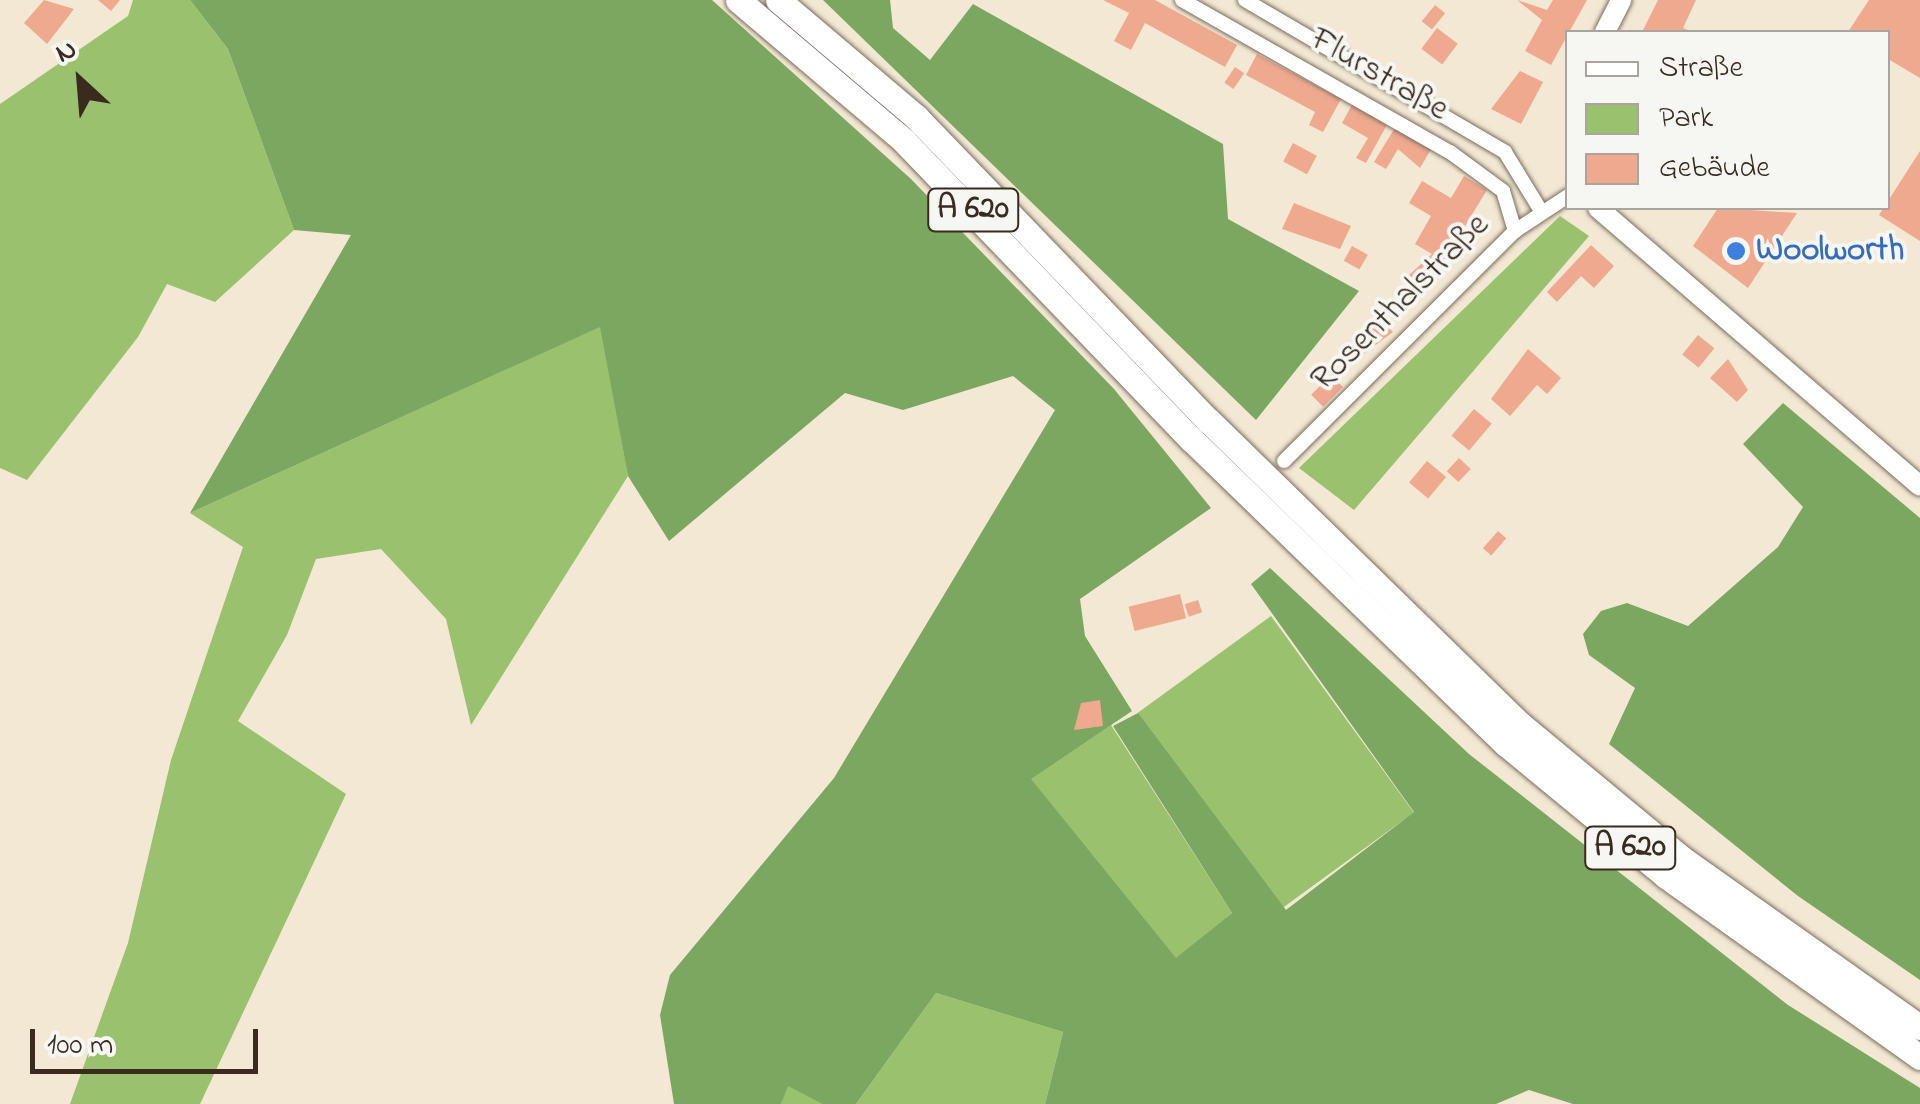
<!DOCTYPE html>
<meta charset="utf-8">
<style>
body{margin:0}
#map{position:relative;width:1920px;height:1104px;overflow:hidden;background:#f2e8d3;font-family:"Indie Flower",sans-serif}
div>[style]{position:absolute}
.green>*{inset:0;background:#9ac16d;transform-origin:0 0}
.forest>*{inset:0;background:#7ba760}
.building>*{inset:0;background:#eea98f;transform-origin:0 0}
.roads{filter:drop-shadow(0 0 2px #7b6c5d) drop-shadow(0 0 2px #7b6c5d)}
.minor>*{height:14px;margin:-7px;padding:0 7px;transform-origin:7px;border-radius:7px;background:#fff}
.secondary>*{height:20px;margin:-10px;padding:0 10px;transform-origin:10px;border-radius:10px;background:#fff}
.motorway>*{height:25px;margin:-12.5px;padding:0 12.5px;transform-origin:12.5px;border-radius:12.5px;background:#fff}
.dots>*{width:28px;height:28px;translate:-50% -50%;box-sizing:border-box;border:5px solid #f6f6f2;border-radius:50%}
span{translate:-50% -50%;white-space:nowrap;text-align:center;line-height:1.15;-webkit-text-stroke:8px #f6f6f2;paint-order:stroke}
.shield-label span{padding:2px 8px;background:#f6f6f2;border:2px solid;border-radius:8px;-webkit-text-stroke-width:0}
.shield-label{font-size:32px;color:#3b2a1e;font-weight:700}
.street-label{font-size:35px;color:#3b2a1e}
.shop-label{font-size:35px;color:#366cbe;font-weight:700}
.left{translate:0 -50%;text-align:left}
.legend{position:absolute;left:1565px;top:30px;width:325px;height:180px;box-sizing:border-box;background:#f6f6f2;border:2px solid #aba49d;margin:0;padding:12px 18px;list-style:none;font-size:30px;color:#3b2a1e}
.legend li{display:flex;align-items:center;gap:20px;height:50px}
.legend b{width:50px;border:2px solid #aba49d}
.north{position:absolute;left:30px;top:30px;width:100px;height:100px;-webkit-text-stroke:8px #f6f6f2;paint-order:stroke;rotate:334deg;font-size:28px;font-weight:700;line-height:40px;text-align:center;color:#3b2a1e}
.north::after{content:'';display:block;margin:auto;width:35px;height:45px;background:#3b2a1e;clip-path:polygon(50% 0,100% 100%,50% 72%,0 100%)}
.scale{position:absolute;left:30px;top:1029px;width:228px;height:45px;box-sizing:border-box;border:5px solid #3b2a1e;border-top:0;padding-left:12px;font-size:30px;line-height:35px;white-space:nowrap;color:#3b2a1e;-webkit-text-stroke:8px #f6f6f2;paint-order:stroke}
</style>
<div id="map">
<div class="green">
<div style="clip-path:polygon(133px 0,190px 0,228px 49px,294px 230px,215px 302px,167px 284px,138px 337px,27px 480px,0 468px,0 104px,128px 16px)"></div>
<div style="clip-path:polygon(1560px 216px,1589px 236px,1354px 510px,1299px 468px)"></div>
<div style="clip-path:polygon(601px 326px,628px 476px,471px 725px,446px 619px,381px 549px,316px 559px,287px 635px,238px 721px,346px 794px,200px 1104px,70px 1104px,128px 943px,171px 760px,243px 547px,190px 513px)"></div>
<div style="left:1271px;top:616px;width:243px;height:165px;rotate:54deg"></div>
<div style="clip-path:polygon(1111px 725px,1232px 913px,1176px 959px,1030px 779px)"></div>
<div style="clip-path:polygon(936px 993px,1063px 1032px,1045px 1104px,856px 1104px)"></div>
<div style="clip-path:polygon(787px 1085px,822px 1104px,781px 1104px)"></div>
</div>
<div class="forest">
<div style="clip-path:polygon(190px 0,712px 0,911px 179px,1114px 389px,1211px 508px,1080px 599px,1085px 636px,1132px 711px,1031px 779px,1176px 958px,1232px 913px,1113px 726px,1138px 713px,1286px 910px,1414px 812px,1251px 584px,1270px 568px,1469px 754px,1788px 1005px,1920px 1088px,1920px 1104px,1573px 1104px,1529px 1090px,1496px 1104px,1045px 1104px,1063px 1032px,936px 993px,856px 1104px,822px 1104px,788px 1086px,781px 1104px,674px 1104px,660px 1015px,670px 975px,834px 778px,1055px 410px,1013px 376px,903px 410px,845px 393px,669px 541px,628px 476px,600px 327px,190px 513px,351px 235px,294px 230px,228px 49px)"></div>
<div style="clip-path:polygon(823px 0,890px 0,893px 28px,930px 60px,973px 4px,1223px 144px,1228px 219px,1359px 291px,1256px 420px)"></div>
<div style="clip-path:polygon(1783px 403px,1920px 518px,1920px 980px,1798px 896px,1609px 744px,1635px 688px,1589px 655px,1583px 634px,1601px 611px,1627px 603px,1688px 626px,1778px 547px,1803px 507px,1743px 444px)"></div>
</div>
<div class="building">
<div style="clip-path:polygon(44px 0,74px 9px,47px 44px,24px 23px)"></div>
<div style="clip-path:polygon(98px 0,120px 0,111px 11px)"></div>
<div style="clip-path:polygon(1103px 0,1155px 0,1237px 45px,1225px 67px,1145px 23px,1131px 50px,1114px 41px,1129px 13px)"></div>
<div style="clip-path:polygon(1517px 0,1547px 10px,1553px 0,1587px 0,1551px 65px,1525px 51px,1542px 20px)"></div>
<div style="clip-path:polygon(1658px 0,1696px 0,1683px 28px,1692px 32px,1643px 30px)"></div>
<div style="clip-path:polygon(1869px 0,1920px 0,1920px 78px,1888px 59px,1888px 32px,1848px 32px)"></div>
<div style="left:1435px;top:5px;width:13px;height:21px;rotate:39deg"></div>
<div style="left:1437px;top:28px;width:26px;height:26px;rotate:37deg"></div>
<div style="clip-path:polygon(1257px 54px,1341px 99px,1323px 132px,1309px 125px,1315px 112px,1246px 75px)"></div>
<div style="left:1235px;top:67px;width:11px;height:19px;rotate:34deg"></div>
<div style="clip-path:polygon(1520px 71px,1543px 82px,1521px 124px,1491px 109px)"></div>
<div style="clip-path:polygon(1353px 103px,1388px 123px,1366px 163px,1356px 158px,1368px 138px,1342px 123px)"></div>
<div style="clip-path:polygon(1396px 126px,1433px 146px,1420px 168px,1398px 149px,1386px 169px,1374px 162px)"></div>
<div style="left:1293px;top:143px;width:27px;height:21px;rotate:28deg"></div>
<div style="clip-path:polygon(1920px 151px,1920px 241px,1879px 215px)"></div>
<div style="clip-path:polygon(1464px 176px,1487px 190px,1427px 288px,1407px 277px,1432px 254px,1415px 244px,1431px 216px,1409px 203px,1422px 181px,1451px 198px)"></div>
<div style="clip-path:polygon(1294px 203px,1351px 226px,1340px 249px,1282px 229px)"></div>
<div style="clip-path:polygon(1718px 208px,1797px 213px,1748px 288px,1693px 246px)"></div>
<div style="clip-path:polygon(1591px 245px,1614px 266px,1594px 288px,1581px 276px,1557px 302px,1547px 292px)"></div>
<div style="left:1352px;top:246px;width:18px;height:17px;rotate:29deg"></div>
<div style="clip-path:polygon(1378px 318px,1393px 332px,1358px 358px,1349px 349px)"></div>
<div style="left:1698px;top:335px;width:21px;height:25px;rotate:39deg"></div>
<div style="clip-path:polygon(1528px 349px,1561px 378px,1547px 394px,1537px 385px,1510px 416px,1491px 399px)"></div>
<div style="clip-path:polygon(1728px 359px,1748px 390px,1737px 402px,1710px 378px)"></div>
<div style="left:1331px;top:375px;width:17px;height:28px;rotate:45deg"></div>
<div style="left:1474px;top:409px;width:23px;height:35px;rotate:40deg"></div>
<div style="left:1459px;top:458px;width:16px;height:18px;rotate:43deg"></div>
<div style="left:1427px;top:461px;width:25px;height:28px;rotate:40deg"></div>
<div style="left:1498px;top:531px;width:11px;height:23px;rotate:41deg"></div>
<div style="left:1180px;top:594px;width:25px;height:53px;rotate:76deg"></div>
<div style="left:1198px;top:600px;width:13px;height:14px;rotate:72deg"></div>
<div style="clip-path:polygon(1100px 700px,1103px 726px,1074px 730px,1081px 703px)"></div>
</div>
<div class="roads">
<div class="minor">
<div style="left:1182px;top:0;width:308px;rotate:29.6deg"></div>
<div style="left:1450px;top:152px;width:66px;rotate:36.3deg"></div>
<div style="left:1503px;top:191px;width:42px;rotate:73.3deg"></div>
<div style="left:1245px;top:0;width:301px;rotate:30.3deg"></div>
<div style="left:1505px;top:152px;width:69px;rotate:58.6deg"></div>
<div style="left:1284px;top:461px;width:326px;rotate:-44.9deg"></div>
<div style="left:1515px;top:231px;width:64px;rotate:-33.4deg"></div>
</div>
<div class="secondary">
<div style="left:1605px;top:32px;width:36px;rotate:-63deg"></div>
<div style="left:1598px;top:208px;width:425px;rotate:40.8deg"></div>
</div>
<div class="motorway">
<div style="left:738px;top:0;width:218px;rotate:40.3deg"></div>
<div style="left:904px;top:141px;width:414px;rotate:46.1deg"></div>
<div style="left:1191px;top:439px;width:438px;rotate:44.1deg"></div>
<div style="left:1506px;top:744px;width:207px;rotate:39.5deg"></div>
<div style="left:1666px;top:876px;width:312px;rotate:35.5deg"></div>
<div style="left:778px;top:0;width:181px;rotate:40.3deg"></div>
<div style="left:916px;top:117px;width:422px;rotate:46.1deg"></div>
<div style="left:1209px;top:421px;width:436px;rotate:44.3deg"></div>
<div style="left:1521px;top:725px;width:208px;rotate:39.7deg"></div>
<div style="left:1681px;top:858px;width:293px;rotate:35.3deg"></div>
</div>
</div>
<div class="dots">
<div style="left:1736px;top:251px;background:#3f7fe0"></div>
</div>
<div class="shield-label">
<span style="left:973px;top:210px">A 620</span>
<span style="left:1630px;top:848px">A 620</span>
</div>
<div class="street-label">
<span style="left:1379px;top:75px;rotate:30deg">Flurstraße</span>
<span style="left:1401px;top:303px;rotate:-45deg">Rosenthalstraße</span>
</div>
<div class="shop-label">
<span class="left" style="left:1756px;top:251px">Woolworth</span>
</div>
<ul class="legend">
<li><b style="height:12px;background:#fff"></b>Straße</li>
<li><b style="height:28px;background:#9ac16d"></b>Park</li>
<li><b style="height:28px;background:#eea98f"></b>Gebäude</li>
</ul>
<div class="north">N</div>
<div class="scale">100 m</div>
</div>
